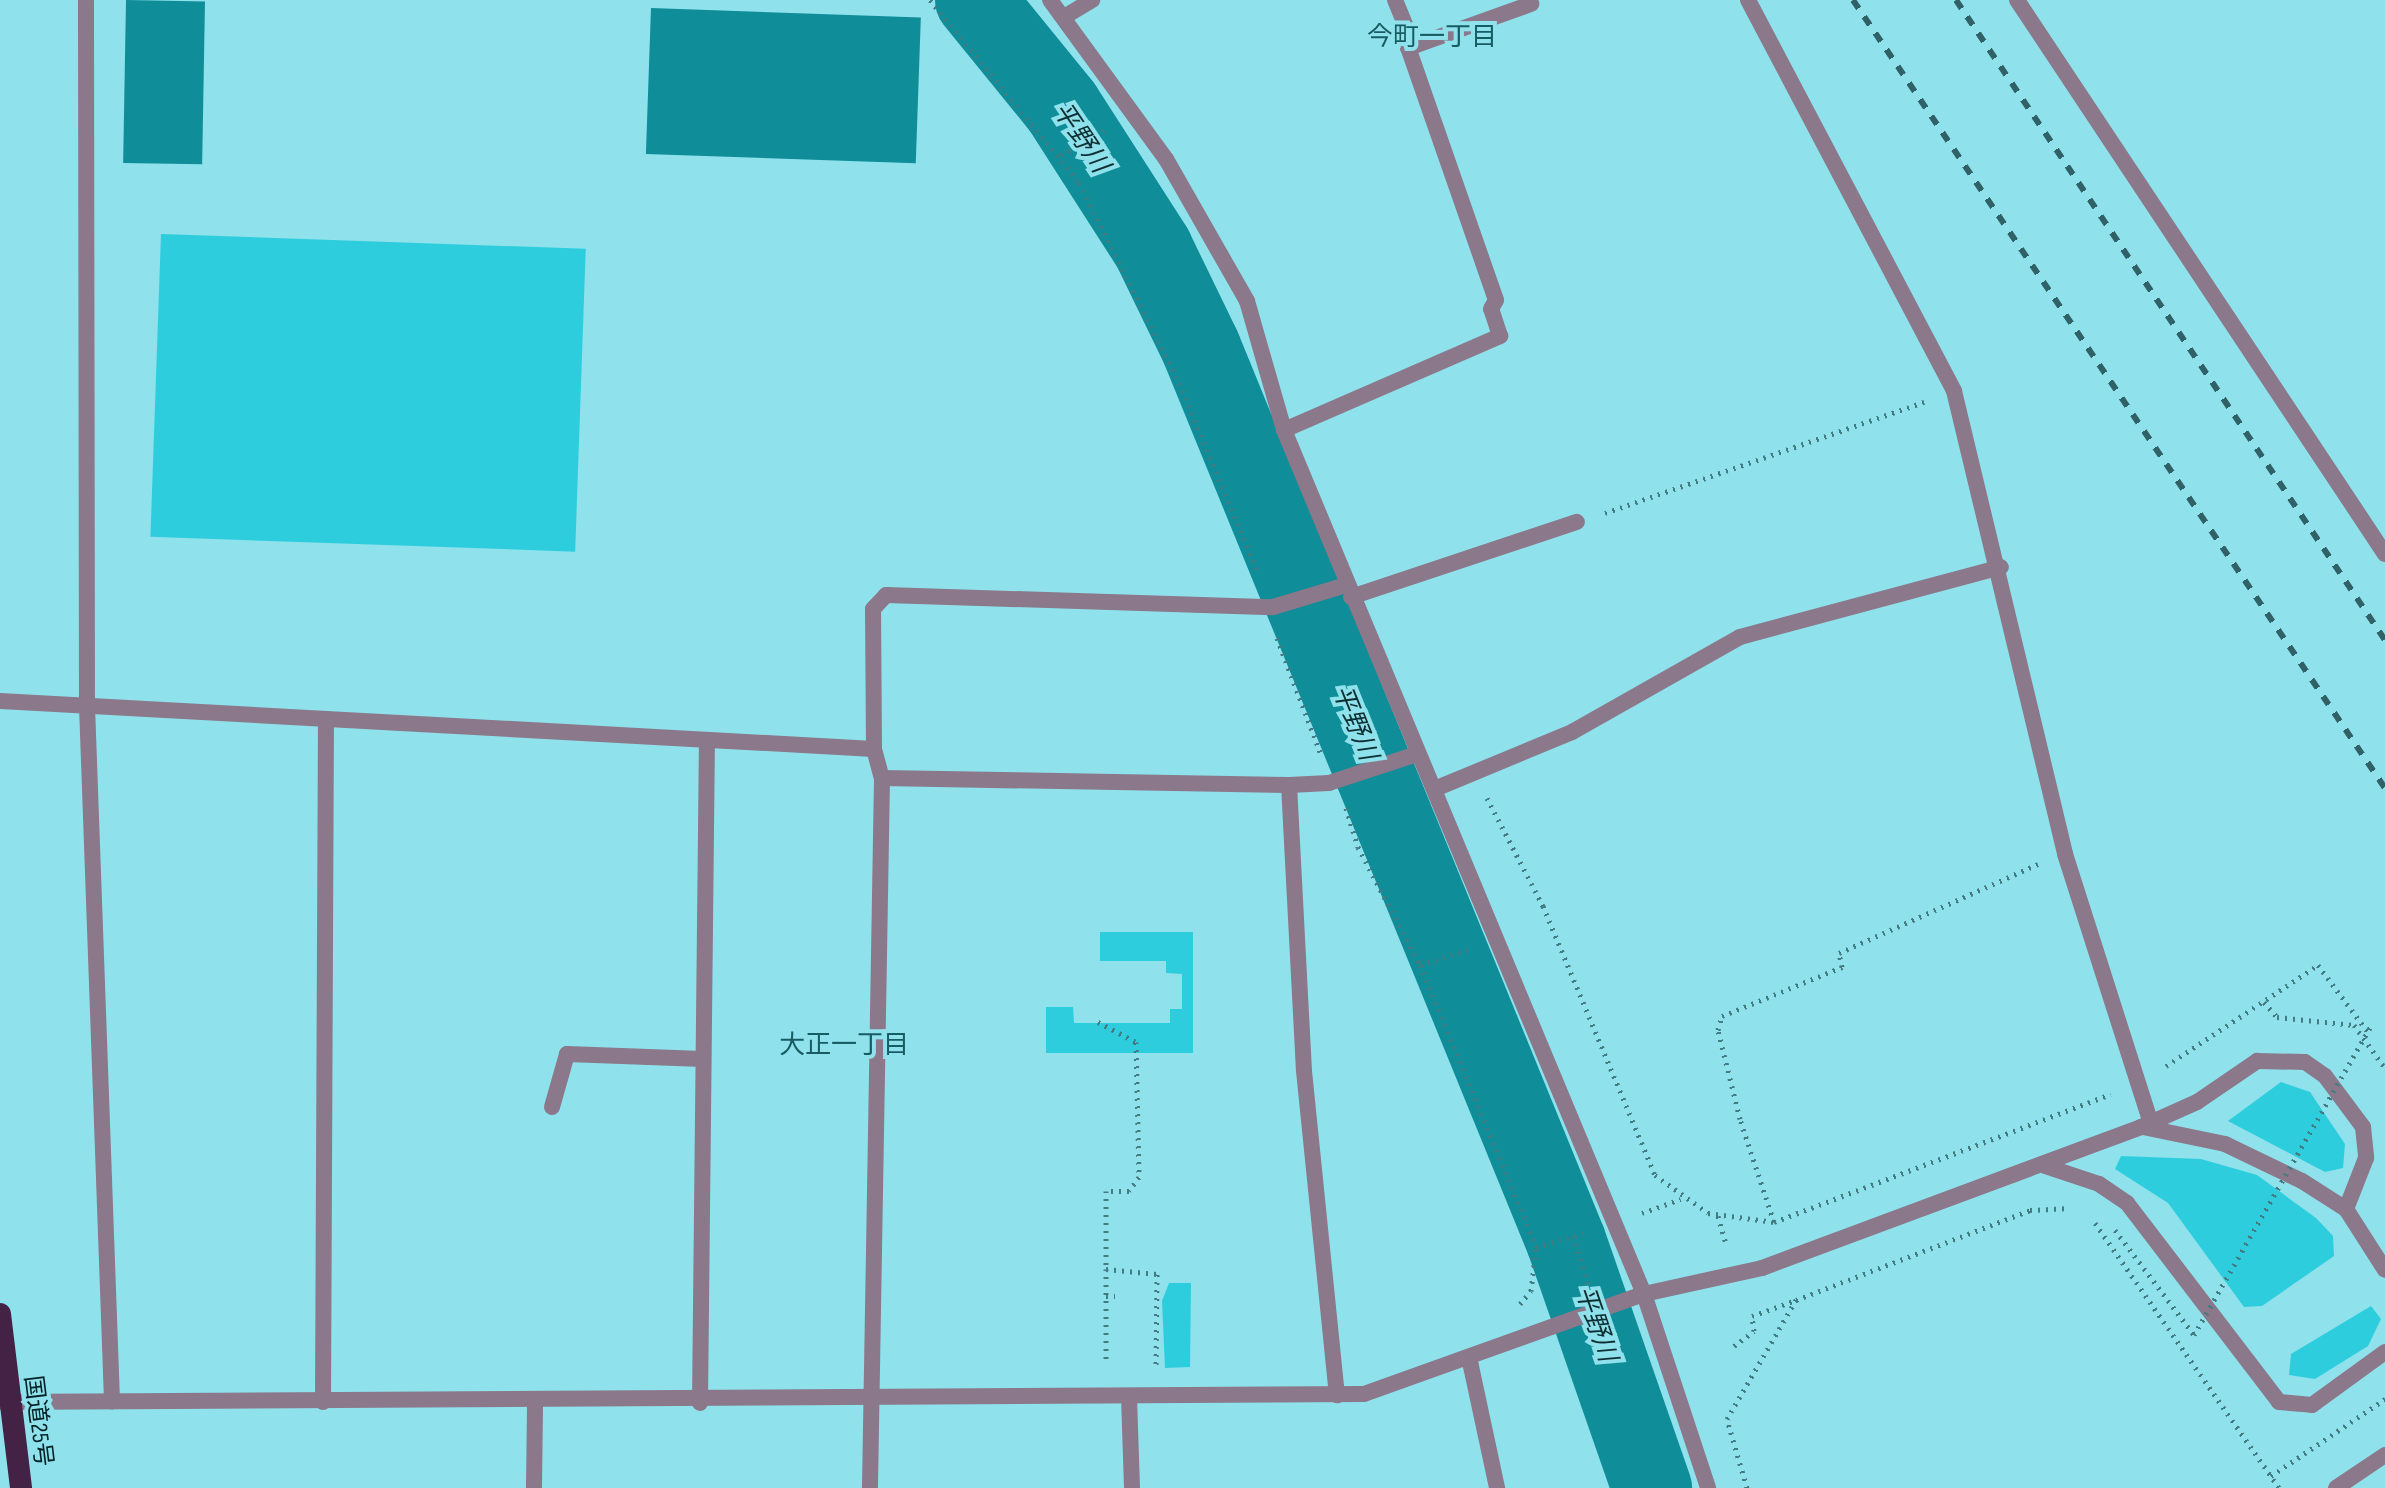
<!DOCTYPE html>
<meta charset="utf-8">
<style>
body{margin:0}
#map{position:relative;width:2385px;height:1488px;overflow:hidden;background:#8fe2ec;font-family:"Sofia Sans Condensed","Noto Sans JP",sans-serif}
div>[style]{position:absolute}
.green>*{inset:0;background:#2ecddd;transform-origin:0 0}
.water>*{inset:0;background:#0f8d98;transform-origin:0 0}
.river>*{height:80px;margin:-40px;padding:0 40px;transform-origin:40px;border-radius:40px;background:#0f8d98}
.path>*{height:5px;margin-top:-2.5px;transform-origin:0;background:repeating-linear-gradient(90deg,#437b82 0 2px,transparent 0 8px)}
.service>*{height:16px;margin:-8px;padding:0 8px;transform-origin:8px;border-radius:8px;background:#8b788b}
.minor>*{height:16px;margin:-8px;padding:0 8px;transform-origin:8px;border-radius:8px;background:#8b788b}
.tertiary>*{height:16px;margin:-8px;padding:0 8px;transform-origin:8px;border-radius:8px;background:#8b788b}
.trunk>*{height:22px;margin:-11px;padding:0 11px;transform-origin:11px;border-radius:11px;background:#442246}
.rail>*{height:6px;margin-top:-3px;transform-origin:0;background:repeating-linear-gradient(90deg,#2f6167 0 10px,transparent 0 20px)}
.path-bridge>*{height:5px;margin-top:-2.5px;transform-origin:0;background:repeating-linear-gradient(90deg,#437b82 0 2px,transparent 0 8px)}
span{translate:-50% -50%;white-space:nowrap;text-align:center;line-height:1.15;-webkit-text-stroke:8px #8fe2ec;paint-order:stroke}
.street-label{font-size:24px;color:#002226}
.neighbourhood-label{font-size:26px;color:#185c63}
.water-label{font-size:26px;color:#0e3033;font-style:italic}
</style>
<div id="map">
<div class="green">
<div style="left:161px;top:234px;width:425px;height:303px;rotate:2deg"></div>
<div style="clip-path:polygon(1100px 932px,1193px 932px,1193px 1053px,1046px 1053px,1046px 1007px,1073px 1007px,1074px 1023px,1170px 1023px,1170px 1009px,1182px 1009px,1182px 974px,1166px 973px,1166px 961px,1100px 961px)"></div>
<div style="clip-path:polygon(2281px 1082px,2310px 1092px,2345px 1144px,2343px 1168px,2325px 1172px,2228px 1121px)"></div>
<div style="clip-path:polygon(2121px 1156px,2201px 1159px,2257px 1175px,2316px 1218px,2333px 1236px,2334px 1256px,2262px 1306px,2244px 1307px,2168px 1203px,2115px 1169px)"></div>
<div style="clip-path:polygon(1169px 1283px,1191px 1283px,1190px 1367px,1165px 1368px,1162px 1301px)"></div>
<div style="clip-path:polygon(2371px 1306px,2381px 1319px,2368px 1346px,2315px 1379px,2289px 1375px,2291px 1354px)"></div>
</div>
<div class="water">
<div style="left:126px;top:0;width:79px;height:163px;rotate:1deg"></div>
<div style="left:651px;top:8px;width:270px;height:146px;rotate:2deg"></div>
</div>
<div class="river">
<div style="left:975px;top:0;width:138px;rotate:50.9deg"></div>
<div style="left:1062px;top:107px;width:169px;rotate:57.3deg"></div>
<div style="left:1153px;top:249px;width:110px;rotate:64.1deg"></div>
<div style="left:1201px;top:348px;width:965px;rotate:67.77deg"></div>
<div style="left:1566px;top:1241px;width:262px;rotate:70.8deg"></div>
</div>
<div class="path">
<div style="left:930px;top:0;width:236px;rotate:50.8deg"></div>
<div style="left:1079px;top:183px;width:224px;rotate:63.4deg"></div>
<div style="left:1179px;top:383px;width:208px;rotate:67.4deg"></div>
<div style="left:1061px;top:155px;width:55px;rotate:-29.4deg"></div>
<div style="left:1605px;top:513px;width:338px;rotate:-19.2deg"></div>
<div style="left:1277px;top:638px;width:122px;rotate:69.3deg"></div>
<div style="left:1487px;top:798px;width:122px;rotate:62.6deg"></div>
<div style="left:1543px;top:906px;width:291px;rotate:67.4deg"></div>
<div style="left:1655px;top:1175px;width:65px;rotate:35.6deg"></div>
<div style="left:1708px;top:1213px;width:67px;rotate:7.8deg"></div>
<div style="left:1774px;top:1222px;width:360px;rotate:-20.8deg"></div>
<div style="left:1346px;top:808px;width:41px;rotate:72.9deg"></div>
<div style="left:1358px;top:847px;width:133px;rotate:62.3deg"></div>
<div style="left:1420px;top:965px;width:305px;rotate:67.6deg"></div>
<div style="left:1420px;top:965px;width:52px;rotate:-18.1deg"></div>
<div style="left:2264px;top:1002px;width:20px;rotate:49deg"></div>
<div style="left:2277px;top:1017px;width:77px;rotate:5.9deg"></div>
<div style="left:2354px;top:1025px;width:53px;rotate:54.2deg"></div>
<div style="left:1098px;top:1022px;width:43px;rotate:27.8deg"></div>
<div style="left:1136px;top:1042px;width:135px;rotate:88.7deg"></div>
<div style="left:1139px;top:1177px;width:17px;rotate:126deg"></div>
<div style="left:1129px;top:1191px;width:23px;rotate:180deg"></div>
<div style="left:1106px;top:1191px;width:78px;rotate:90deg"></div>
<div style="left:1106px;top:1269px;width:51px;rotate:5.6deg"></div>
<div style="left:1157px;top:1274px;width:91px;rotate:90.6deg"></div>
<div style="left:2166px;top:1066px;width:182px;rotate:-33.6deg"></div>
<div style="left:2318px;top:965px;width:84px;rotate:53.3deg"></div>
<div style="left:1642px;top:1213px;width:41px;rotate:-19.7deg"></div>
<div style="left:1718px;top:1216px;width:29px;rotate:74deg"></div>
<div style="left:1774px;top:1222px;width:108px;rotate:-108.3deg"></div>
<div style="left:1740px;top:1119px;width:92px;rotate:-103.9deg"></div>
<div style="left:1718px;top:1030px;width:15px;rotate:-74deg"></div>
<div style="left:1722px;top:1016px;width:130px;rotate:-22.2deg"></div>
<div style="left:1842px;top:967px;width:14px;rotate:-102deg"></div>
<div style="left:1839px;top:953px;width:218px;rotate:-24.1deg"></div>
<div style="left:2095px;top:1223px;width:323px;rotate:55.2deg"></div>
<div style="left:1573px;top:1236px;width:50px;rotate:72.6deg"></div>
<div style="left:1106px;top:1269px;width:95px;rotate:90deg"></div>
<div style="left:1106px;top:1296px;width:9px"></div>
<div style="left:1520px;top:1304px;width:17px;rotate:-50deg"></div>
<div style="left:1531px;top:1291px;width:44px;rotate:-83.5deg"></div>
<div style="left:1536px;top:1247px;width:53px;rotate:-16.4deg"></div>
<div style="left:1734px;top:1346px;width:25px;rotate:-37deg"></div>
<div style="left:1754px;top:1331px;width:15px;rotate:-98deg"></div>
<div style="left:1752px;top:1316px;width:47px;rotate:-20deg"></div>
<div style="left:2271px;top:1476px;width:138px;rotate:-34deg"></div>
<div style="left:1747px;top:1488px;width:72px;rotate:-106.2deg"></div>
<div style="left:1727px;top:1419px;width:138px;rotate:-59.9deg"></div>
<div style="left:1796px;top:1300px;width:251px;rotate:-21deg"></div>
<div style="left:2030px;top:1210px;width:35px;rotate:-3deg"></div>
</div>
<div class="service">
<div style="left:1395px;top:0;width:50px;rotate:67.6deg"></div>
<div style="left:1351px;top:597px;width:238px;rotate:-18.4deg"></div>
<div style="left:874px;top:749px;width:140px;rotate:-90.4deg"></div>
<div style="left:873px;top:609px;width:19px;rotate:-47deg"></div>
<div style="left:886px;top:595px;width:387px;rotate:1.8deg"></div>
<div style="left:1273px;top:607px;width:76px;rotate:-16.8deg"></div>
<div style="left:552px;top:1107px;width:55px;rotate:-74.2deg"></div>
<div style="left:567px;top:1054px;width:136px;rotate:2.1deg"></div>
<div style="left:2141px;top:1127px;width:61px;rotate:-24.1deg"></div>
<div style="left:2197px;top:1102px;width:73px;rotate:-34.3deg"></div>
<div style="left:2257px;top:1061px;width:48px;rotate:1.2deg"></div>
<div style="left:2305px;top:1062px;width:24px;rotate:35deg"></div>
<div style="left:2325px;top:1076px;width:64px;rotate:53.3deg"></div>
<div style="left:2363px;top:1127px;width:31px;rotate:84deg"></div>
<div style="left:2366px;top:1158px;width:55px;rotate:111.4deg"></div>
<div style="left:2143px;top:1127px;width:84px;rotate:11.7deg"></div>
<div style="left:2225px;top:1144px;width:85px;rotate:25.7deg"></div>
<div style="left:2302px;top:1181px;width:52px;rotate:32.5deg"></div>
<div style="left:2346px;top:1209px;width:72px;rotate:57.4deg"></div>
<div style="left:2045px;top:1166px;width:57px;rotate:18.4deg"></div>
<div style="left:2099px;top:1184px;width:34px;rotate:34deg"></div>
<div style="left:2127px;top:1203px;width:250px;rotate:52.6deg"></div>
<div style="left:2279px;top:1402px;width:33px;rotate:5deg"></div>
<div style="left:2312px;top:1405px;width:90px;rotate:-36deg"></div>
<div style="left:1129px;top:1397px;width:91px;rotate:88.1deg"></div>
</div>
<div class="minor">
<div style="left:86px;top:0;width:706px;rotate:89.92deg"></div>
<div style="left:87px;top:706px;width:696px;rotate:87.94deg"></div>
<div style="left:1748px;top:0;width:442px;rotate:62.2deg"></div>
<div style="left:1954px;top:391px;width:476px;rotate:76.5deg"></div>
<div style="left:2065px;top:854px;width:282px;rotate:72.3deg"></div>
<div style="left:2017px;top:0;width:665px;rotate:56.41deg"></div>
<div style="left:1064px;top:17px;width:33px;rotate:-31deg"></div>
<div style="left:1284px;top:430px;width:236px;rotate:-23.5deg"></div>
<div style="left:1500px;top:336px;width:28px;rotate:-108deg"></div>
<div style="left:1491px;top:309px;width:10px;rotate:-61deg"></div>
<div style="left:1496px;top:300px;width:267px;rotate:-109.2deg"></div>
<div style="left:1408px;top:48px;width:131px;rotate:-19.7deg"></div>
<div style="left:0;top:701px;width:875px;rotate:3.14deg"></div>
<div style="left:874px;top:749px;width:30px;rotate:75deg"></div>
<div style="left:882px;top:778px;width:710px;rotate:90.97deg"></div>
<div style="left:882px;top:778px;width:407px;rotate:1deg"></div>
<div style="left:1289px;top:785px;width:40px;rotate:-2.9deg"></div>
<div style="left:1329px;top:783px;width:89px;rotate:-18.2deg"></div>
<div style="left:1289px;top:785px;width:286px;rotate:87deg"></div>
<div style="left:1304px;top:1071px;width:326px;rotate:84.2deg"></div>
<div style="left:1437px;top:788px;width:146px;rotate:-22.5deg"></div>
<div style="left:1572px;top:732px;width:193px;rotate:-29.5deg"></div>
<div style="left:1740px;top:637px;width:270px;rotate:-15deg"></div>
<div style="left:1469px;top:1357px;width:134px;rotate:77.9deg"></div>
<div style="left:0;top:1402px;width:1364px;rotate:-0.34deg"></div>
<div style="left:1364px;top:1394px;width:297px;rotate:-19.7deg"></div>
<div style="left:323px;top:1402px;width:683px;rotate:-89.75deg"></div>
<div style="left:700px;top:1403px;width:663px;rotate:-89.4deg"></div>
<div style="left:534px;top:1488px;width:86px;rotate:-89.3deg"></div>
</div>
<div class="tertiary">
<div style="left:1050px;top:0;width:197px;rotate:53.9deg"></div>
<div style="left:1166px;top:159px;width:163px;rotate:60.3deg"></div>
<div style="left:1247px;top:301px;width:134px;rotate:74deg"></div>
<div style="left:1284px;top:430px;width:936px;rotate:67.38deg"></div>
<div style="left:1644px;top:1294px;width:204px;rotate:71.7deg"></div>
<div style="left:1644px;top:1294px;width:121px;rotate:-12.4deg"></div>
<div style="left:1762px;top:1268px;width:404px;rotate:-20.4deg"></div>
<div style="left:2336px;top:1488px;width:59px;rotate:-34deg"></div>
</div>
<div class="trunk">
<div style="left:0;top:1314px;width:175px;rotate:83.1deg"></div>
</div>
<div class="rail">
<div style="left:1853px;top:0;width:951px;rotate:55.98deg"></div>
<div style="left:1956px;top:0;width:770px;rotate:56.17deg"></div>
</div>
<div class="path-bridge">
<div style="left:2115px;top:1230px;width:131px;rotate:53deg"></div>
<div style="left:2194px;top:1335px;width:358px;rotate:-60.2deg"></div>
</div>
<div class="street-label">
<span style="left:38px;top:1421px;rotate:83deg">国道25号</span>
</div>
<div class="neighbourhood-label">
<span style="left:1432px;top:38px">今町一丁目</span>
<span style="left:844px;top:1046px">大正一丁目</span>
</div>
<div class="water-label">
<span style="left:1080px;top:138px;rotate:56deg">平野川</span>
<span style="left:1354px;top:723px;rotate:68deg">平野川</span>
<span style="left:1595px;top:1324px;rotate:71deg">平野川</span>
</div>
</div>
